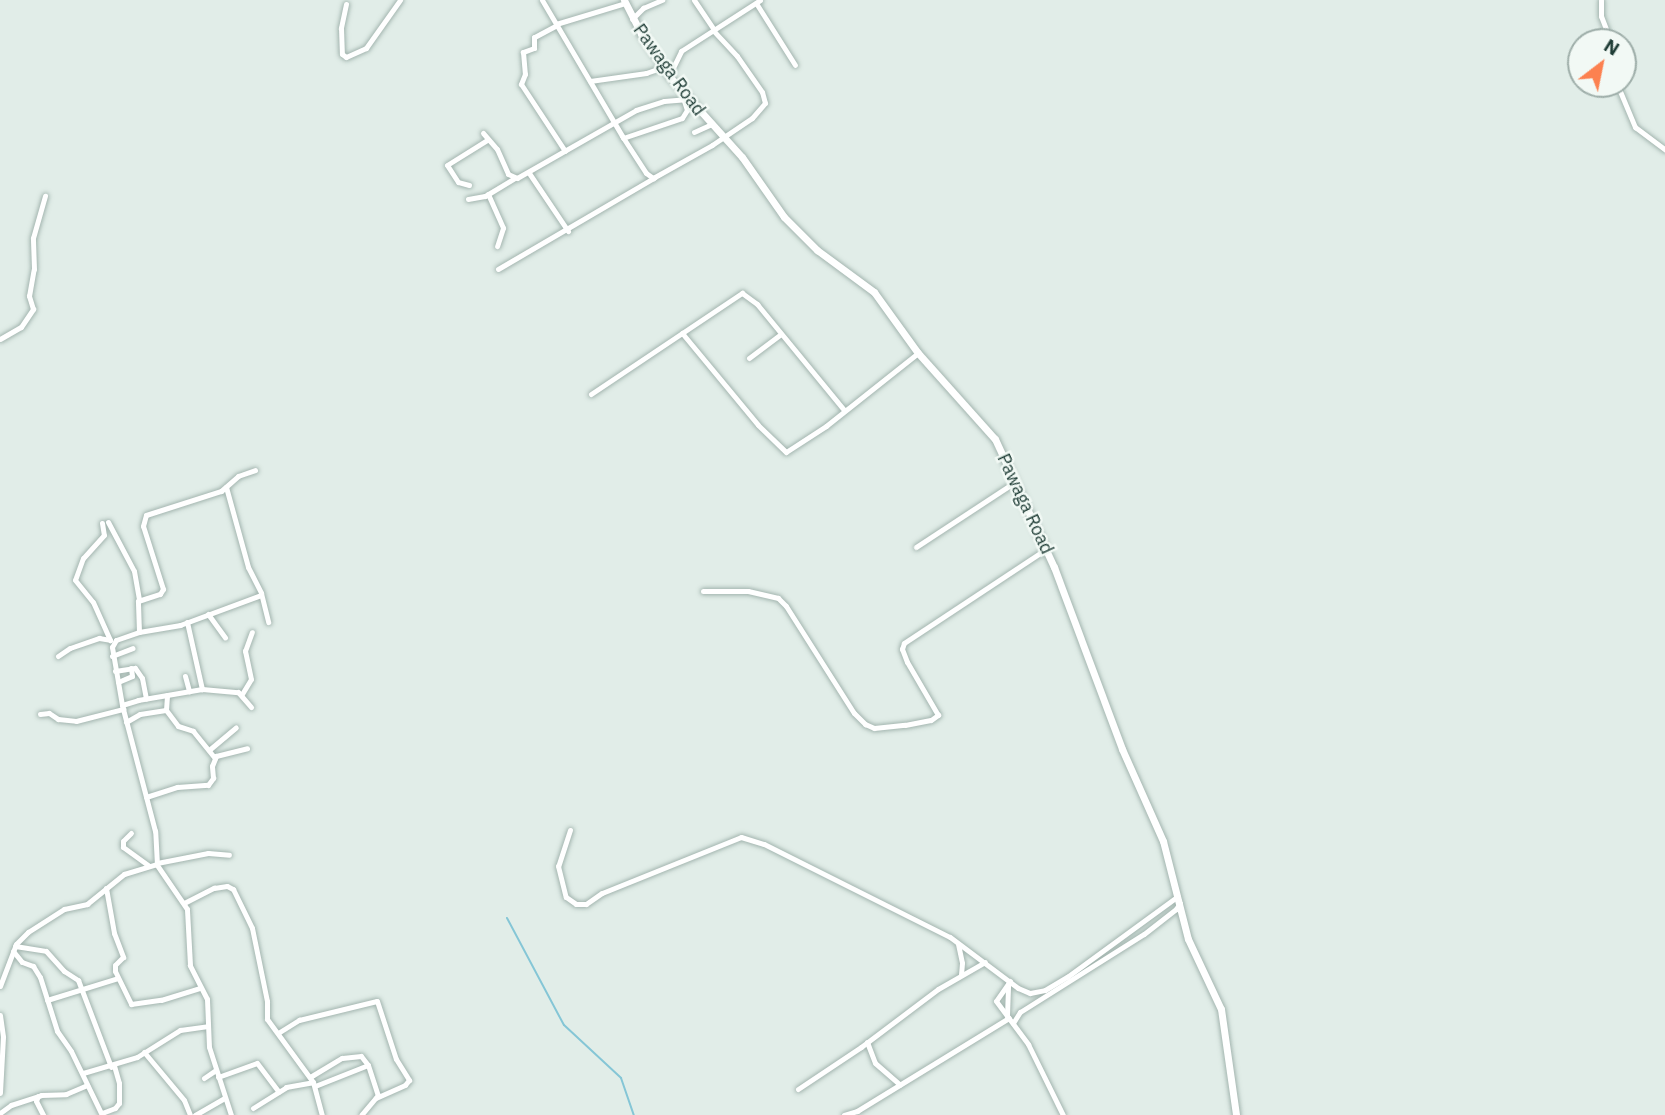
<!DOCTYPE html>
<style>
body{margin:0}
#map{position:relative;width:1665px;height:1115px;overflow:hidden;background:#e1ede8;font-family:"IBM Plex Sans",sans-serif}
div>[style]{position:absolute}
.stream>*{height:2px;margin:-1px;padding:0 1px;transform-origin:1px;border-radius:1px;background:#85c6d6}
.roads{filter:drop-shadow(0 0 2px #a3b5af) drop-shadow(0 0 2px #a3b5af)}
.street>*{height:5px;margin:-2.5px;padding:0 2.5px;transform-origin:2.5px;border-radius:2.5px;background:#fff}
.secondary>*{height:7px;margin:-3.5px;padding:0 3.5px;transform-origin:3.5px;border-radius:3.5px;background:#fff}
span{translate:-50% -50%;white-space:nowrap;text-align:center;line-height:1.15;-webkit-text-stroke:5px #f2f9f5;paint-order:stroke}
.street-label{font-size:18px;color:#203e37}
.north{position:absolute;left:1567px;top:28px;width:70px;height:70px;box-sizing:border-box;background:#f2f9f5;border:2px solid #9eaea9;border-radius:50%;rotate:32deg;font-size:19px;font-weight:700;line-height:28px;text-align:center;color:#203e37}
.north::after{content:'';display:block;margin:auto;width:24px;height:32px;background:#fc8150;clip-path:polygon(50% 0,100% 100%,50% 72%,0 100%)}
</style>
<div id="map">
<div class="stream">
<div style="left:507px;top:918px;width:121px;rotate:62deg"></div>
<div style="left:564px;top:1025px;width:78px;rotate:42.9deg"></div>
<div style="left:621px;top:1078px;width:39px;rotate:71deg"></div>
</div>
<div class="roads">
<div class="street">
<div style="left:542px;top:0;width:158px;rotate:59.5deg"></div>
<div style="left:622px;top:136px;width:44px;rotate:57deg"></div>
<div style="left:646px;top:173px;width:9px;rotate:36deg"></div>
<div style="left:653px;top:178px;width:68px;rotate:-29.2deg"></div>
<div style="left:712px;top:145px;width:48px;rotate:-34deg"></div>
<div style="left:752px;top:118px;width:20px;rotate:-49deg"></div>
<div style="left:765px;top:103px;width:11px;rotate:-105deg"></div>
<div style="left:762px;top:92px;width:44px;rotate:-124.8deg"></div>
<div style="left:737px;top:56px;width:35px;rotate:-133deg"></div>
<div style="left:694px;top:0;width:36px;rotate:56deg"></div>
<div style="left:1601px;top:0;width:16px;rotate:90deg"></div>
<div style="left:1601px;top:16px;width:28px;rotate:69deg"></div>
<div style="left:756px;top:3px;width:73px;rotate:57.8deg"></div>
<div style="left:346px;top:4px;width:25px;rotate:102deg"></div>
<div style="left:341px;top:28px;width:26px;rotate:88deg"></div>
<div style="left:342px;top:54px;width:5px;rotate:37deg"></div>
<div style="left:346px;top:57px;width:22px;rotate:-24deg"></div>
<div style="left:366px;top:48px;width:59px;rotate:-54.7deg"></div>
<div style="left:632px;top:19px;width:16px;rotate:-45deg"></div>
<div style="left:643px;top:8px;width:21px;rotate:-23deg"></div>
<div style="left:556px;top:24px;width:72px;rotate:-16.9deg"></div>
<div style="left:557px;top:25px;width:26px;rotate:152deg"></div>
<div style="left:534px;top:37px;width:11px;rotate:90deg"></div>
<div style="left:534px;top:48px;width:12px;rotate:160deg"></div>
<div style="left:523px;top:52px;width:22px;rotate:85deg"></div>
<div style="left:525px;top:74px;width:11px;rotate:112deg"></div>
<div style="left:521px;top:84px;width:80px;rotate:56.7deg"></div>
<div style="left:669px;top:76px;width:28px;rotate:-64deg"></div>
<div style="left:681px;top:51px;width:94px;rotate:-32.8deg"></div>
<div style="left:590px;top:81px;width:57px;rotate:-8.1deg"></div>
<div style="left:646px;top:73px;width:18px;rotate:-19deg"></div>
<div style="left:1617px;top:84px;width:47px;rotate:67.3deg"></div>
<div style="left:1635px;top:127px;width:38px;rotate:37deg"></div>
<div style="left:694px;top:132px;width:17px;rotate:-24deg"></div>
<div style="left:483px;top:133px;width:21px;rotate:49deg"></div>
<div style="left:497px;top:149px;width:27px;rotate:66deg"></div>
<div style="left:508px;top:174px;width:10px;rotate:24deg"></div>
<div style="left:517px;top:178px;width:137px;rotate:-29.7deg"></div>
<div style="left:636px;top:110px;width:29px;rotate:-18deg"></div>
<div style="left:664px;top:101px;width:24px;rotate:-5deg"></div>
<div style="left:623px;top:138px;width:62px;rotate:-18.7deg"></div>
<div style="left:682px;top:118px;width:9px;rotate:-58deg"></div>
<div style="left:687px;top:110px;width:13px;rotate:-108deg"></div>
<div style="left:529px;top:173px;width:70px;rotate:56.1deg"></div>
<div style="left:469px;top:185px;width:11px;rotate:-165deg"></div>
<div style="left:458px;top:182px;width:20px;rotate:-123deg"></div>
<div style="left:447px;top:165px;width:47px;rotate:-32deg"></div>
<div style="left:488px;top:194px;width:37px;rotate:66deg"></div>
<div style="left:503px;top:228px;width:19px;rotate:108deg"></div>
<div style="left:468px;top:199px;width:17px;rotate:-10deg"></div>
<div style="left:485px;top:196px;width:35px;rotate:-31deg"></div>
<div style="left:498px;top:269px;width:181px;rotate:-30.3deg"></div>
<div style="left:682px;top:333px;width:119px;rotate:50.4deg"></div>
<div style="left:758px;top:425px;width:39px;rotate:44deg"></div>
<div style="left:786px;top:452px;width:48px;rotate:-33deg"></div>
<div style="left:826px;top:426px;width:117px;rotate:-38.4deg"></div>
<div style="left:0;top:339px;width:24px;rotate:-30deg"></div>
<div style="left:21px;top:327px;width:22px;rotate:-56deg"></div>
<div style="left:33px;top:309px;width:14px;rotate:-107deg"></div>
<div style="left:29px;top:296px;width:27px;rotate:-80deg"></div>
<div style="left:34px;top:269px;width:31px;rotate:-92deg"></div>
<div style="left:33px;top:238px;width:44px;rotate:-74.1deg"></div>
<div style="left:749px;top:358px;width:40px;rotate:-37deg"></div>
<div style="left:591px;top:394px;width:182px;rotate:-33.8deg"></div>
<div style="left:742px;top:293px;width:19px;rotate:36deg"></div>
<div style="left:757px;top:304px;width:137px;rotate:50.6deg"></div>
<div style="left:226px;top:487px;width:83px;rotate:74.6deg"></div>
<div style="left:248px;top:567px;width:29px;rotate:63deg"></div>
<div style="left:261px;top:593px;width:30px;rotate:76deg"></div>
<div style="left:108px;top:522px;width:55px;rotate:62deg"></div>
<div style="left:134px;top:571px;width:28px;rotate:80deg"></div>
<div style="left:102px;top:523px;width:12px;rotate:81deg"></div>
<div style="left:104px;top:535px;width:31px;rotate:132deg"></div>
<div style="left:83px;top:558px;width:23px;rotate:110deg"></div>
<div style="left:75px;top:580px;width:28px;rotate:51deg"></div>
<div style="left:93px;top:602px;width:42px;rotate:65.9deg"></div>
<div style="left:916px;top:547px;width:118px;rotate:-33.3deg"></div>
<div style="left:703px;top:591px;width:45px"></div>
<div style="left:748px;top:591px;width:31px;rotate:13deg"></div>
<div style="left:778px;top:598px;width:11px;rotate:45deg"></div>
<div style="left:786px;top:606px;width:127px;rotate:57.6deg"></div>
<div style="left:854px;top:713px;width:16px;rotate:45deg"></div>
<div style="left:865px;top:724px;width:10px;rotate:24deg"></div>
<div style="left:874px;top:728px;width:31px;rotate:-6deg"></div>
<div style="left:905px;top:725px;width:26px;rotate:-11deg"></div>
<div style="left:931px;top:720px;width:9px;rotate:-36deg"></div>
<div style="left:938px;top:715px;width:61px;rotate:-120.3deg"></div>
<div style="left:907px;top:662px;width:14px;rotate:-111deg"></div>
<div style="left:902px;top:649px;width:6px;rotate:-72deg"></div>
<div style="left:904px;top:643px;width:170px;rotate:-33.5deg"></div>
<div style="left:208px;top:614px;width:29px;rotate:54deg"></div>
<div style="left:187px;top:622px;width:69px;rotate:77.4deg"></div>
<div style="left:139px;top:632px;width:42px;rotate:-9.7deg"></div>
<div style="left:180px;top:625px;width:86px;rotate:-20.3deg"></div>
<div style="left:58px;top:656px;width:14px;rotate:-34deg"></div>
<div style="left:70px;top:648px;width:31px;rotate:-19deg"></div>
<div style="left:99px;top:638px;width:11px;rotate:10deg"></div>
<div style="left:112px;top:656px;width:22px;rotate:-21deg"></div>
<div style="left:115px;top:671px;width:20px;rotate:-9deg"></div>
<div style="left:135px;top:668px;width:12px;rotate:55deg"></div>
<div style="left:142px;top:678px;width:21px;rotate:79deg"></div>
<div style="left:185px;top:676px;width:16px;rotate:75deg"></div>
<div style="left:118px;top:682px;width:15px;rotate:-23deg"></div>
<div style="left:132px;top:676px;width:8px;rotate:-97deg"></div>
<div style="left:242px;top:694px;width:17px;rotate:-59deg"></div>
<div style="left:251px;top:679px;width:29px;rotate:-102deg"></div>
<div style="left:245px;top:651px;width:20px;rotate:-70deg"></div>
<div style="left:122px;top:705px;width:17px;rotate:-17deg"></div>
<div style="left:138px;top:700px;width:65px;rotate:-9.8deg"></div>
<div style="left:202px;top:689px;width:36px;rotate:5deg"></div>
<div style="left:238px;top:692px;width:20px;rotate:49deg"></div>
<div style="left:166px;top:710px;width:20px;rotate:53deg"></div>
<div style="left:178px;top:726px;width:16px;rotate:18deg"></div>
<div style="left:193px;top:731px;width:35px;rotate:51deg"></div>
<div style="left:40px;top:714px;width:9px;rotate:-6deg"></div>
<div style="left:49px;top:713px;width:11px;rotate:34deg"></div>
<div style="left:58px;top:719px;width:18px;rotate:6deg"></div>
<div style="left:76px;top:721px;width:49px;rotate:-14.3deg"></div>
<div style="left:126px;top:722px;width:16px;rotate:-30deg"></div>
<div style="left:140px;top:714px;width:26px;rotate:-9deg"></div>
<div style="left:166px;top:710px;width:15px;rotate:-86deg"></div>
<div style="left:209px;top:750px;width:35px;rotate:-40deg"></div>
<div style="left:146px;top:797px;width:33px;rotate:-18deg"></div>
<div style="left:177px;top:787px;width:31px;rotate:-4deg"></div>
<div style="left:208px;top:785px;width:9px;rotate:-54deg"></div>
<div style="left:213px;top:778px;width:12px;rotate:-95deg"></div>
<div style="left:212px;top:766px;width:11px;rotate:-68deg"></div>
<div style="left:216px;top:756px;width:32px;rotate:-14deg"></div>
<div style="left:570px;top:830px;width:38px;rotate:108deg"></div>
<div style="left:558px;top:866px;width:32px;rotate:76deg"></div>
<div style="left:566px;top:897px;width:12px;rotate:35deg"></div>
<div style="left:576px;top:904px;width:10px"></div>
<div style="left:586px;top:904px;width:19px;rotate:-35deg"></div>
<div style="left:602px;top:893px;width:150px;rotate:-21.9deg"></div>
<div style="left:741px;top:837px;width:24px;rotate:17deg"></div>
<div style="left:764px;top:844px;width:208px;rotate:26.6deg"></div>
<div style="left:950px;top:937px;width:85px;rotate:36.9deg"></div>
<div style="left:1018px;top:988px;width:13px;rotate:23deg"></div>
<div style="left:1030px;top:993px;width:15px;rotate:-11deg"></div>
<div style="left:1045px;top:990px;width:26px;rotate:-31deg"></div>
<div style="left:1067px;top:977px;width:137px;rotate:-36.1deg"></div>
<div style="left:131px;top:833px;width:11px;rotate:135deg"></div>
<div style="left:123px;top:841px;width:6px;rotate:90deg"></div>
<div style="left:123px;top:847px;width:32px;rotate:36deg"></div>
<div style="left:157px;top:863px;width:52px;rotate:-11.1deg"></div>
<div style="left:208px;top:853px;width:21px;rotate:5deg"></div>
<div style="left:106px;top:888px;width:46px;rotate:79.9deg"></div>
<div style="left:114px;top:933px;width:26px;rotate:69deg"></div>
<div style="left:123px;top:957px;width:11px;rotate:135deg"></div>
<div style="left:115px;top:965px;width:6px;rotate:90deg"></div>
<div style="left:115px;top:971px;width:37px;rotate:64deg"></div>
<div style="left:131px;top:1004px;width:30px;rotate:-8deg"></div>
<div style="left:161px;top:1000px;width:41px;rotate:-17.1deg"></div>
<div style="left:184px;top:903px;width:34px;rotate:-27deg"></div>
<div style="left:214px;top:888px;width:13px;rotate:-9deg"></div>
<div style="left:227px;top:886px;width:7px;rotate:27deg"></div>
<div style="left:233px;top:889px;width:43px;rotate:64deg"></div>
<div style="left:252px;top:928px;width:75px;rotate:78.4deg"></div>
<div style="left:267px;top:1001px;width:18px;rotate:90deg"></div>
<div style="left:267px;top:1019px;width:78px;rotate:53.9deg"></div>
<div style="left:313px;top:1082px;width:34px;rotate:75deg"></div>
<div style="left:958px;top:944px;width:19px;rotate:78deg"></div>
<div style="left:962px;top:963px;width:12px;rotate:95deg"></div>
<div style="left:15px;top:946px;width:31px;rotate:9deg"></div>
<div style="left:46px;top:951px;width:27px;rotate:48deg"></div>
<div style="left:64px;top:971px;width:17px;rotate:33deg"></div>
<div style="left:78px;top:980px;width:93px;rotate:69.2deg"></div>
<div style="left:13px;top:951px;width:14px;rotate:51deg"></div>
<div style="left:22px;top:962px;width:12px;rotate:20deg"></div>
<div style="left:33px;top:966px;width:13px;rotate:58deg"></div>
<div style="left:40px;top:977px;width:57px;rotate:72.5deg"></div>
<div style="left:57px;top:1031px;width:24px;rotate:55deg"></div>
<div style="left:71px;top:1051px;width:71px;rotate:64.2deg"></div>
<div style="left:1010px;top:981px;width:24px;rotate:125deg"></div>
<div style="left:996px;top:1001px;width:54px;rotate:53.3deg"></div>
<div style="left:1028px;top:1044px;width:79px;rotate:63.8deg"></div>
<div style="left:0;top:986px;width:45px;rotate:-69.1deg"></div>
<div style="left:16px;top:944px;width:17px;rotate:-45deg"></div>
<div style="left:28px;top:932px;width:43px;rotate:-32.6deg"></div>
<div style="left:64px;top:909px;width:24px;rotate:-12deg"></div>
<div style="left:87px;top:904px;width:48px;rotate:-39deg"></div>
<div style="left:124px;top:874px;width:34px;rotate:-17deg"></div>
<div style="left:47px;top:1000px;width:74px;rotate:-17.2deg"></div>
<div style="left:0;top:1015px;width:22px;rotate:82deg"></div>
<div style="left:3px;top:1037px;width:56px;rotate:93.1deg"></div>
<div style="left:1007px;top:1016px;width:32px;rotate:-88deg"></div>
<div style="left:1013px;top:1023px;width:13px;rotate:-58deg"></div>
<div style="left:1020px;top:1012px;width:146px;rotate:-32.2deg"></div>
<div style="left:1144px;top:934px;width:41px;rotate:-38deg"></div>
<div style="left:1176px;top:909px;width:7px;rotate:-56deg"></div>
<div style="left:278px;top:1033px;width:25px;rotate:-32deg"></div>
<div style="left:299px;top:1020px;width:80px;rotate:-13.7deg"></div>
<div style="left:377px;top:1001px;width:61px;rotate:71.9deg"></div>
<div style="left:396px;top:1059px;width:25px;rotate:58deg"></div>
<div style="left:409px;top:1080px;width:6px;rotate:129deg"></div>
<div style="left:405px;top:1085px;width:32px;rotate:156deg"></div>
<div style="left:867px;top:1042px;width:22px;rotate:69deg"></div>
<div style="left:875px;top:1063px;width:33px;rotate:41deg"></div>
<div style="left:144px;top:1052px;width:62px;rotate:50.2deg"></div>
<div style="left:184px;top:1100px;width:16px;rotate:68deg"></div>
<div style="left:83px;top:1073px;width:56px;rotate:-16.5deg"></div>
<div style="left:137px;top:1057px;width:51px;rotate:-32.1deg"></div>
<div style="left:180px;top:1030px;width:28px;rotate:-8deg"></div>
<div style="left:218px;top:1077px;width:41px;rotate:-19.7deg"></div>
<div style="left:257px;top:1063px;width:36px;rotate:53deg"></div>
<div style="left:310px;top:1077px;width:37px;rotate:-31deg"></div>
<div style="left:342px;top:1058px;width:19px;rotate:-6deg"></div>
<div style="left:361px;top:1056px;width:11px;rotate:52deg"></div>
<div style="left:368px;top:1065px;width:32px;rotate:72deg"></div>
<div style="left:378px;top:1095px;width:26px;rotate:130deg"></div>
<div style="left:204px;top:1078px;width:14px;rotate:-34deg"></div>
<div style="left:315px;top:1086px;width:57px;rotate:-21.6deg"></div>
<div style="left:798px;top:1089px;width:76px;rotate:-33.7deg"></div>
<div style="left:861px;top:1047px;width:96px;rotate:-37deg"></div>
<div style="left:938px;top:989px;width:54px;rotate:-29.9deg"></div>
<div style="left:38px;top:1096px;width:5px;rotate:112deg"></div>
<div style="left:36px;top:1101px;width:16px;rotate:63deg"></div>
<div style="left:253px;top:1108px;width:39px;rotate:-32deg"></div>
<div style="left:286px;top:1087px;width:27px;rotate:-10deg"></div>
<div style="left:0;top:1113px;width:14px;rotate:-36deg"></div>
<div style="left:11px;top:1105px;width:32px;rotate:-18deg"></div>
<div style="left:41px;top:1095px;width:25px;rotate:-2deg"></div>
<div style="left:66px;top:1094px;width:23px;rotate:-23deg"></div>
<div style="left:102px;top:1113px;width:14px;rotate:-21deg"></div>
<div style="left:115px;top:1108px;width:6px;rotate:-51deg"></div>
<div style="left:119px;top:1103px;width:20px;rotate:-90deg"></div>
<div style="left:119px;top:1083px;width:18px;rotate:-106deg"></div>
<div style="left:195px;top:1115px;width:34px;rotate:-30deg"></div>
<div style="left:231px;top:1115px;width:71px;rotate:-107.9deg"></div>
<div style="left:209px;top:1047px;width:48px;rotate:-92.4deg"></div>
<div style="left:207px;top:999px;width:38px;rotate:-117deg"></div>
<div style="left:190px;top:965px;width:56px;rotate:-93.1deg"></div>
<div style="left:187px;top:909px;width:53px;rotate:-124.3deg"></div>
<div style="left:157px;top:865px;width:34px;rotate:-93deg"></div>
<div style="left:155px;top:831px;width:130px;rotate:-104.7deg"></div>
<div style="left:122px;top:705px;width:59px;rotate:-99.8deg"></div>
<div style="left:112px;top:647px;width:8px;rotate:-60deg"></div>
<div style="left:116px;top:640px;width:24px;rotate:-19deg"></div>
<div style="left:139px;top:632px;width:31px;rotate:-92deg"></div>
<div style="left:138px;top:601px;width:23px;rotate:-18deg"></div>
<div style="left:160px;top:594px;width:6px;rotate:-59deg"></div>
<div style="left:163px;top:589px;width:66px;rotate:-107.6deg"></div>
<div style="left:143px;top:526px;width:11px;rotate:-75deg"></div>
<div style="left:146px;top:515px;width:79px;rotate:-17.7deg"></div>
<div style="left:221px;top:491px;width:23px;rotate:-41deg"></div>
<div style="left:238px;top:476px;width:18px;rotate:-19deg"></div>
<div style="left:844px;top:1115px;width:14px;rotate:-17deg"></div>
<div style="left:857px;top:1111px;width:178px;rotate:-31.5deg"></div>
</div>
<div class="secondary">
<div style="left:624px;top:0;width:38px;rotate:63deg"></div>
<div style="left:641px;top:34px;width:50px;rotate:56.3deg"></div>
<div style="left:669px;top:76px;width:109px;rotate:48deg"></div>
<div style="left:742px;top:157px;width:73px;rotate:55deg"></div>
<div style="left:784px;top:217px;width:47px;rotate:45deg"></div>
<div style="left:817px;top:250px;width:71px;rotate:36.4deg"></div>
<div style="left:874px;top:292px;width:75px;rotate:54.2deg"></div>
<div style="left:918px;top:353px;width:115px;rotate:48.2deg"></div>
<div style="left:995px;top:439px;width:141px;rotate:65.3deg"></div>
<div style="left:1054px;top:567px;width:194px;rotate:69.5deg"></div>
<div style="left:1122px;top:749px;width:101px;rotate:66deg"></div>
<div style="left:1163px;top:841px;width:101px;rotate:75.7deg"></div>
<div style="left:1188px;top:939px;width:77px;rotate:64.8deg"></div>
<div style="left:1221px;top:1009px;width:107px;rotate:81.9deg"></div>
</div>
</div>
<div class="street-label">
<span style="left:669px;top:70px;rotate:54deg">Pawaga Road</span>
<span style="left:1025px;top:504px;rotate:65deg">Pawaga Road</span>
</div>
<div class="north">N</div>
</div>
